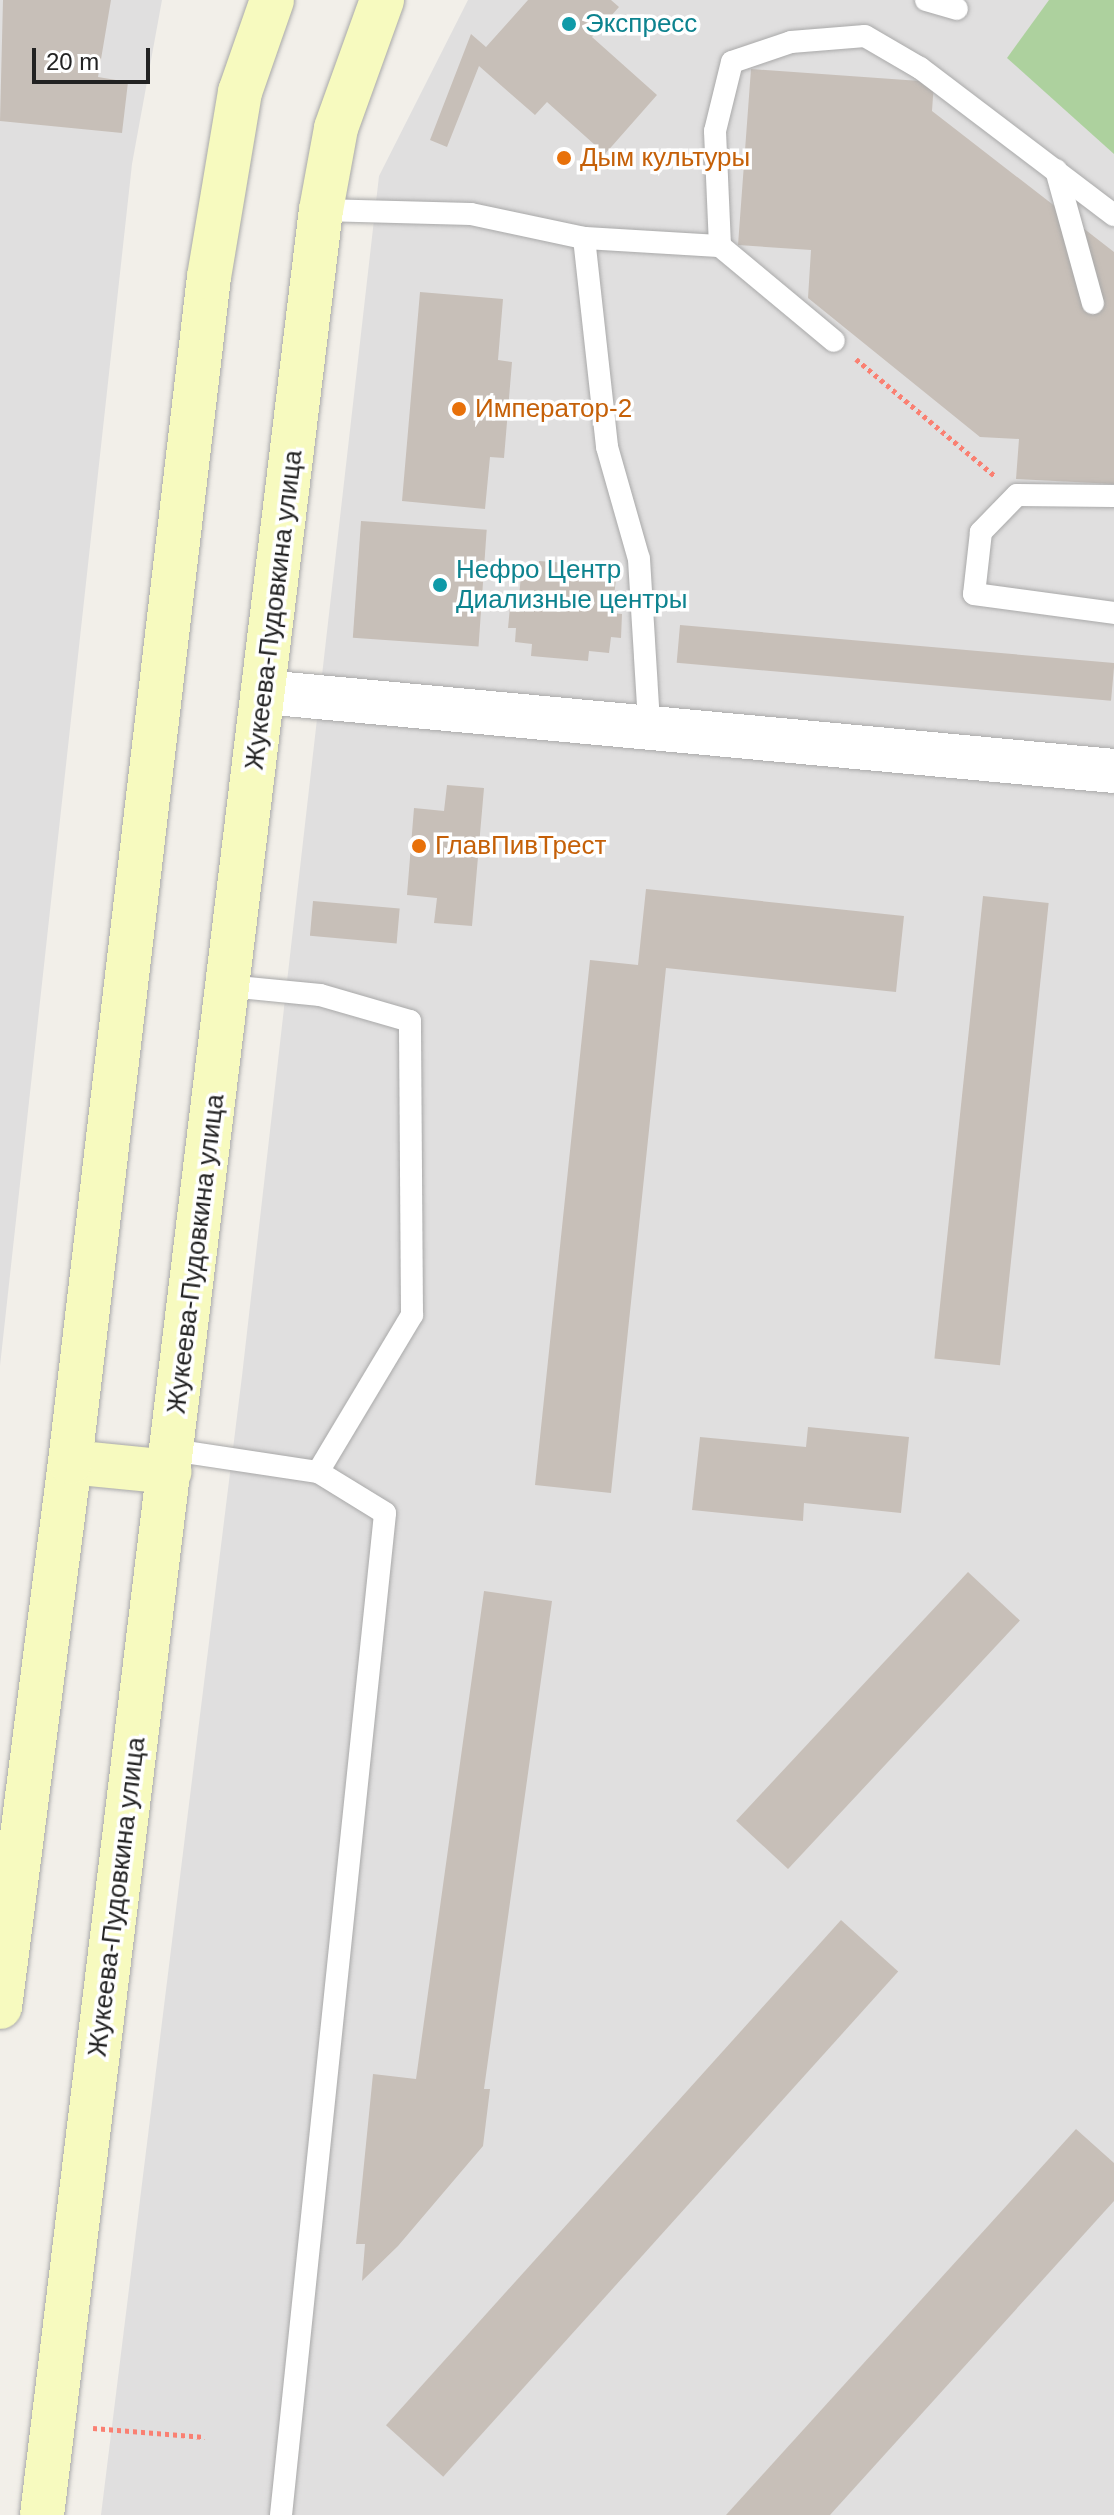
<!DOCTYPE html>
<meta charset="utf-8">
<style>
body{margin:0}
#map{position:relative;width:1114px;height:2515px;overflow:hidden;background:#f2efe9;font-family:Helvetica,sans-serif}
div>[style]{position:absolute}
.residential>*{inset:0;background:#e0dfdf}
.forest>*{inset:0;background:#add19e}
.building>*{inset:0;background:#c7bfb8;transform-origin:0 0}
.path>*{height:5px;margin-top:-2.5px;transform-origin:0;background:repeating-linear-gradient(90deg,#fa8072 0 4px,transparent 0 8px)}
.roads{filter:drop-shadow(0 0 2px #a9a9a9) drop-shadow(0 0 2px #a9a9a9)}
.service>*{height:22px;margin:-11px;padding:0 11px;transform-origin:11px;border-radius:11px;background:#fff}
.minor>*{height:44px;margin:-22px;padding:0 22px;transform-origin:22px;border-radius:22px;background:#fff}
.secondary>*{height:44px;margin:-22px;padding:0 22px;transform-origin:22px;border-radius:22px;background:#f7fabf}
.dots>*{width:22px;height:22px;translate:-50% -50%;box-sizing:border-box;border:4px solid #fff;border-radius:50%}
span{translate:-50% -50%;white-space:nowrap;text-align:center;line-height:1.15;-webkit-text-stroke:7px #fff;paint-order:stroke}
.culture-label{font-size:26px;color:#0d838f}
.left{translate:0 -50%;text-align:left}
.food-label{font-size:26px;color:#c56008}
.street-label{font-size:26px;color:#222}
.scale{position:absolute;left:32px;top:48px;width:118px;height:36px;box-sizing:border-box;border:4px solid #222;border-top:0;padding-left:10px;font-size:24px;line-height:28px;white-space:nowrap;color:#222;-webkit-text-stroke:6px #fff;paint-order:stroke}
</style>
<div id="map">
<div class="residential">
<div style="clip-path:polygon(0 0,162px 0,132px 164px,0 1366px)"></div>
<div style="clip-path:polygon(468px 0,1114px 0,1114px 2515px,101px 2515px,242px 1376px,379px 176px)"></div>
</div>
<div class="forest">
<div style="clip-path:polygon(1049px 0,1114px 0,1114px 154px,1007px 58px)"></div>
</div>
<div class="building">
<div style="clip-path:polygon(3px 0,111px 0,98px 77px,128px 82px,122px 133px,0 121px)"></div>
<div style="clip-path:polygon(528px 0,611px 0,619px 7px,592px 37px,657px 95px,605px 154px,547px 102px,535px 115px,479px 66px,447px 147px,430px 140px,471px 34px,486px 47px)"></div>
<div style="clip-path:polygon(751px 69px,934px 82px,932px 111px,1114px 252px,1114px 484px,1016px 479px,1019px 439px,980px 437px,808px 298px,811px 250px,738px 245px)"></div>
<div style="clip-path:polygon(420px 292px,503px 299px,498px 360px,512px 362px,504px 458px,490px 457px,485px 509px,402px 501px)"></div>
<div style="left:361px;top:521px;width:126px;height:117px;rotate:4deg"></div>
<div style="clip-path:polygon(539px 561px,596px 565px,595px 577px,616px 579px,612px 613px,622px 614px,621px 638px,611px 637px,609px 653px,589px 651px,588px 661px,531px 656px,532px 644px,515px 642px,516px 628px,508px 628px,510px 607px,518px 608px,521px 575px,538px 576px)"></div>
<div style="left:680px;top:625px;width:436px;height:38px;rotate:5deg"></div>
<div style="clip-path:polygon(447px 785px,484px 788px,472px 926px,434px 923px,437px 898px,407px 895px,414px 808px,444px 811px)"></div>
<div style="clip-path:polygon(646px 889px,904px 916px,896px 992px,666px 968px,611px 1493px,535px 1485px,590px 960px,638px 965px)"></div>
<div style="left:983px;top:896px;width:66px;height:465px;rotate:6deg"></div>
<div style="left:313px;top:901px;width:87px;height:35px;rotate:5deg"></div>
<div style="clip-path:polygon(808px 1427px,909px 1437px,901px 1513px,804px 1503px,803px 1521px,692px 1510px,700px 1437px,806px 1447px)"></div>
<div style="left:968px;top:1572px;width:71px;height:340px;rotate:43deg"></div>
<div style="clip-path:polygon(484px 1591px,552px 1601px,484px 2089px,490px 2089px,483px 2146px,398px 2246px,362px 2281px,365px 2244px,356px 2244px,373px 2074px,416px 2079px)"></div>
<div style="left:841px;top:1920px;width:77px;height:680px;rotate:42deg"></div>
<div style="clip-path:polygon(1076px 2129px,1114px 2163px,1114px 2201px,830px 2515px,726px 2515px)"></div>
</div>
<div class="path">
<div style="left:856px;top:359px;width:182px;rotate:40.1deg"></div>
<div style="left:93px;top:2428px;width:112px;rotate:4.6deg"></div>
</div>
<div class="roads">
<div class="service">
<div style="left:926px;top:0;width:32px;rotate:16deg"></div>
<div style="left:1056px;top:170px;width:138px;rotate:74.5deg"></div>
<div style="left:321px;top:210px;width:150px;rotate:1.5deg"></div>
<div style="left:471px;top:214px;width:116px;rotate:12deg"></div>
<div style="left:584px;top:238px;width:210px;rotate:83.7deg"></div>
<div style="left:607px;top:447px;width:116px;rotate:74.1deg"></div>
<div style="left:639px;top:559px;width:165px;rotate:86.5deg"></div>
<div style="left:584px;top:238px;width:136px;rotate:3.4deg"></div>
<div style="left:720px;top:246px;width:115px;rotate:-92.5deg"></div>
<div style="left:715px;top:131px;width:71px;rotate:-76.2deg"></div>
<div style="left:732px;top:62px;width:62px;rotate:-18.7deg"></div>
<div style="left:791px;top:42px;width:74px;rotate:-4.6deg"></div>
<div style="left:865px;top:36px;width:64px;rotate:30.2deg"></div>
<div style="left:920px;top:68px;width:243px;rotate:37.2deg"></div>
<div style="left:720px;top:246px;width:148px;rotate:39.8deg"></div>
<div style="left:1114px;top:496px;width:97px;rotate:-179.4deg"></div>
<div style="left:1017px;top:495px;width:52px;rotate:134.2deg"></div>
<div style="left:981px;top:532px;width:62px;rotate:96.4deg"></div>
<div style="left:974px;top:594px;width:141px;rotate:7.7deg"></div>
<div style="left:172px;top:1450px;width:148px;rotate:8.6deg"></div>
<div style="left:318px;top:1472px;width:183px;rotate:-59.1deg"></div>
<div style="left:412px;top:1315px;width:294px;rotate:-90.4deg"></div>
<div style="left:410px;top:1021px;width:94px;rotate:-163.9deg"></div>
<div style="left:320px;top:995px;width:91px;rotate:-174.4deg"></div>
<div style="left:281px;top:2515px;width:1007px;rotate:-84.07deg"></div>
<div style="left:385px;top:1513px;width:79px;rotate:-148.5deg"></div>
</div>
<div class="minor">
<div style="left:264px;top:692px;width:854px;rotate:5.31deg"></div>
</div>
<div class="secondary">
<div style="left:70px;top:1462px;width:100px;rotate:5.7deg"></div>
<div style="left:0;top:2007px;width:549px;rotate:-82.68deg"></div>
<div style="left:70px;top:1462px;width:1193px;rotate:-83.31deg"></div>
<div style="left:209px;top:277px;width:188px;rotate:-80.5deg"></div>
<div style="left:240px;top:92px;width:97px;rotate:-70.8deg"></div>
<div style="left:42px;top:2515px;width:2322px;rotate:-83.1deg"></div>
<div style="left:321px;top:210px;width:83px;rotate:-79.6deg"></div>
<div style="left:336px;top:128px;width:136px;rotate:-70.2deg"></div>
</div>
</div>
<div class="dots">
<div style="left:569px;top:24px;background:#0f9aa8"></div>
<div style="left:564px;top:158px;background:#e8710a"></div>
<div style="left:459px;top:409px;background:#e8710a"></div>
<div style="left:440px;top:585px;background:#0f9aa8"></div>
<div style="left:419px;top:846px;background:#e8710a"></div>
</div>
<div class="culture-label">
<span class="left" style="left:585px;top:24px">Экспресс</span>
<span class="left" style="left:456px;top:585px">Нефро Центр<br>Диализные центры</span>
</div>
<div class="food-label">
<span class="left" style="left:580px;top:158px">Дым культуры</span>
<span class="left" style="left:475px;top:409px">Император-2</span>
<span class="left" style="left:435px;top:846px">ГлавПивТрест</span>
</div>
<div class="street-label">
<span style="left:274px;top:610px;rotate:-83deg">Жукеева-Пудовкина улица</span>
<span style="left:196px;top:1254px;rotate:-83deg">Жукеева-Пудовкина улица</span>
<span style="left:117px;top:1897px;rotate:-83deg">Жукеева-Пудовкина улица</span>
</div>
<div class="scale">20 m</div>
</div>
